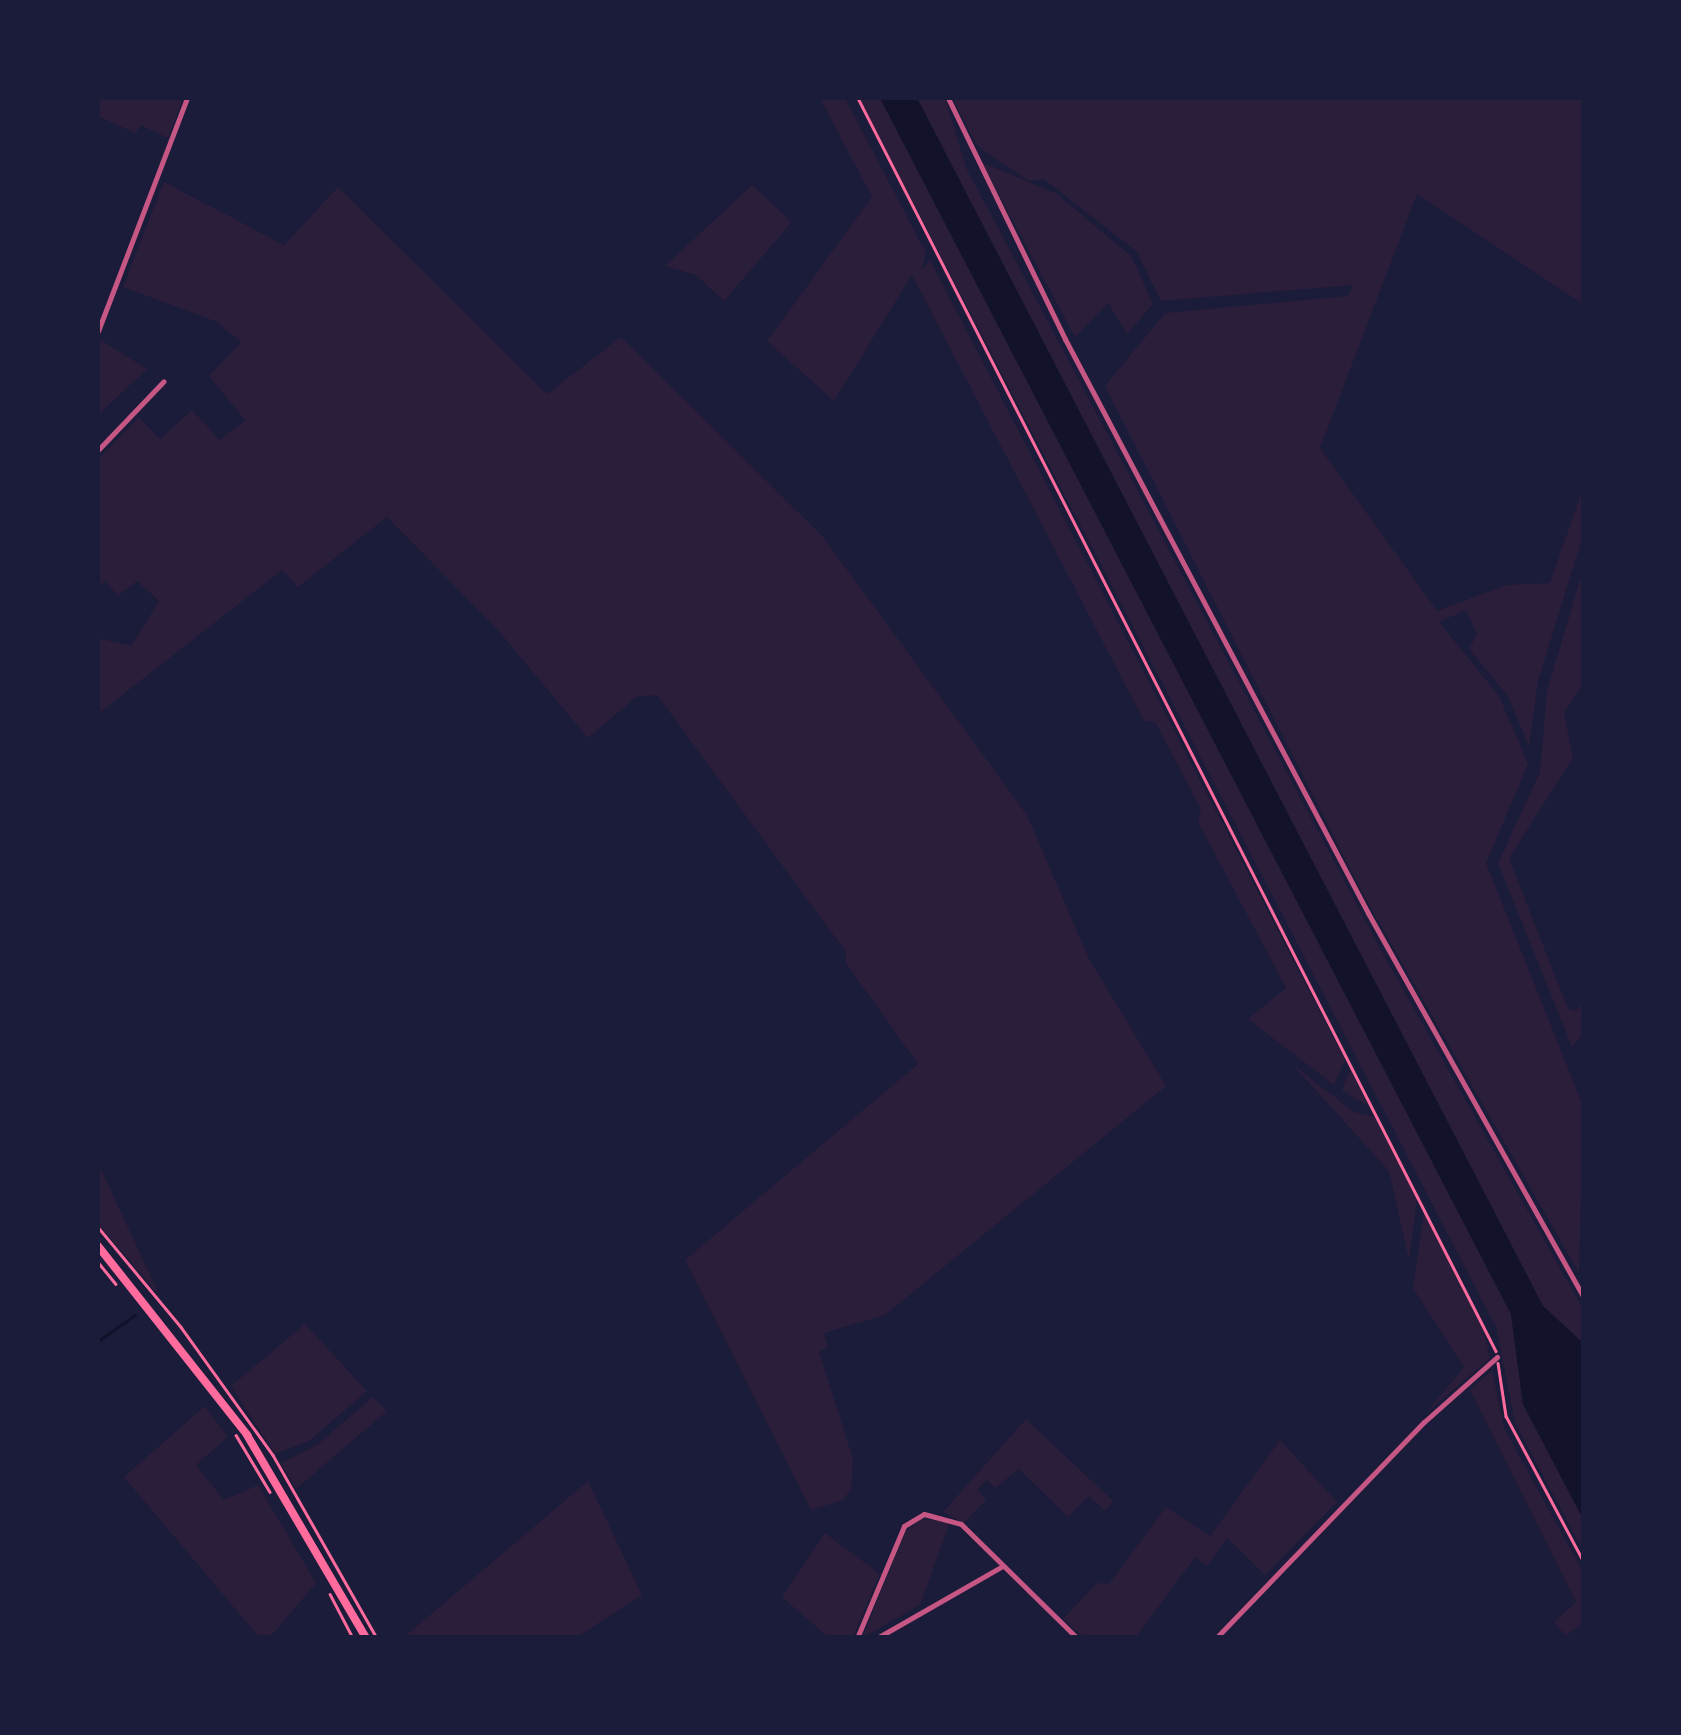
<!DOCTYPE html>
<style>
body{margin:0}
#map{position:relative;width:1681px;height:1735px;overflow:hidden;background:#1b1b3a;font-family:Lora,serif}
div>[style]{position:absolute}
.green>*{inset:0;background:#2a1e3b}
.water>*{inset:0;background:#12122b}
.stream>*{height:2.5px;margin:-1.25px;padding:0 1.25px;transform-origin:1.25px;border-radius:1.25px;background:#12122b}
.path>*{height:2.5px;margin:-1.25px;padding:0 1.25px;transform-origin:1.25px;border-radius:1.25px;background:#ff6b9d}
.minor>*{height:5px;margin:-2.5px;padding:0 2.5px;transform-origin:2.5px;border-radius:2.5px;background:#c65784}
.secondary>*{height:8px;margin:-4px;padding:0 4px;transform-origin:4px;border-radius:4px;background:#ff6b9d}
span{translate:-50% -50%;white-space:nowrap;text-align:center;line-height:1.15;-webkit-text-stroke:10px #1b1b3a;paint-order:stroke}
.frame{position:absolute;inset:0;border:100px solid #1b1b3a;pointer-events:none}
</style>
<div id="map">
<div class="green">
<div style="clip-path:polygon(98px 98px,183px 98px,168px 138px,141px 125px,135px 133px,98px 116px)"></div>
<div style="clip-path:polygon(820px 98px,845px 98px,926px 253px,921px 271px,930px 260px,1345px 1060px,1334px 1085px,1248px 1019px,1286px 988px,1198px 822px,1201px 809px,1155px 722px,1144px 721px,912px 275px,834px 401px,767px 341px,872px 197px)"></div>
<div style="clip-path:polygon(859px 98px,880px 98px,1511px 1314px,1523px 1404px,1583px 1519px,1583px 1550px,1515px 1423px,1496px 1327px)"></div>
<div style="clip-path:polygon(917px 98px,945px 98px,967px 170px,1002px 235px,1382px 952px,1583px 1309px,1583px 1343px,1543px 1306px)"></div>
<div style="clip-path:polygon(952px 98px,1583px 98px,1583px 304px,1417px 194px,1320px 448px,1437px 611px,1506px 585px,1550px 583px,1583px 488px,1583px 535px,1538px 681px,1529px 747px,1508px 696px,1469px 649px,1477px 634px,1466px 610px,1439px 622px,1499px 696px,1528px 764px,1486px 863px,1583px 1106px,1579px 1273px,1364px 896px,1105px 386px,1165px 313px,1348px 296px,1353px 285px,1161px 301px,1137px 252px,1044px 179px,1029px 181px,978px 147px)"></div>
<div style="clip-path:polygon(981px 162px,1057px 194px,1132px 257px,1153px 304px,1127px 334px,1108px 303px,1075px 337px)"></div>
<div style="clip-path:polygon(164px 182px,284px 245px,338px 187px,547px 394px,621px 337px,823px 537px,1027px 815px,1089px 959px,1166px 1086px,885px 1315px,824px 1333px,828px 1347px,819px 1352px,853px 1459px,851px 1489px,843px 1500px,811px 1510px,685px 1260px,918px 1064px,846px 963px,846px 952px,657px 695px,636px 697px,588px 738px,497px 629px,387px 517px,298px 587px,282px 570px,98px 714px,98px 638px,131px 646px,159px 601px,137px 581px,118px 596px,105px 581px,98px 587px,98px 459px,139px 417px,160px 439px,192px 410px,220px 440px,245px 420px,209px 376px,241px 342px,215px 321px,123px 287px)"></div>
<div style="clip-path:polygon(752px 185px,792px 222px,724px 301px,696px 275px,665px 266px)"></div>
<div style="clip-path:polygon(101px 340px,147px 369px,98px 415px,98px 347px)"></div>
<div style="clip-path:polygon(1583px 570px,1583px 684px,1564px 713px,1573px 758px,1509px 858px,1568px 1009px,1576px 1011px,1583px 1002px,1583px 1034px,1572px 1047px,1498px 863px,1540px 772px,1547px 691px)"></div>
<div style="clip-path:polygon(1291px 1063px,1354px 1112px,1374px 1117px,1417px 1199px,1409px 1260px,1389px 1171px)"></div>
<div style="clip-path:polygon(1350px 1070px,1369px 1107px,1342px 1090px)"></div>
<div style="clip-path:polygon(98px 1165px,106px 1180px,160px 1296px,98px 1224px)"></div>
<div style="clip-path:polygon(1424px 1213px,1484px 1332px,1490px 1358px,1425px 1414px,1464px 1367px,1413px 1288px)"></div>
<div style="clip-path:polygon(305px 1324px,367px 1391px,309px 1441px,275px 1454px,231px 1386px)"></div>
<div style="clip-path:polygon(1492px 1370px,1504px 1428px,1583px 1572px,1583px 1623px,1566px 1636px,1554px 1622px,1576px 1602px,1470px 1390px)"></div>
<div style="clip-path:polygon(373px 1397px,387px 1411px,296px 1489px,281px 1463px,317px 1445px)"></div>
<div style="clip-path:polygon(205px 1406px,228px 1437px,197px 1464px,199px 1469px,224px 1500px,258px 1485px,316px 1583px,270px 1637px,259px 1637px,124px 1477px)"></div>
<div style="clip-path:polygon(1026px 1419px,1113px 1501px,1105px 1511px,1089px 1496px,1068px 1517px,1019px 1469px,995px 1488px,987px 1480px,977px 1489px,986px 1500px,964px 1523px,943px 1512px)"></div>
<div style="clip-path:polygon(1280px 1440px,1337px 1502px,1265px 1575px,1227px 1538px,1207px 1566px,1195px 1557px,1136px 1637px,1083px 1637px,1063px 1619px,1097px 1583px,1109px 1584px,1166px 1507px,1210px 1536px)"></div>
<div style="clip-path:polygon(588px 1481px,642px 1595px,577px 1637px,404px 1637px)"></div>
<div style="clip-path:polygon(922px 1519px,950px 1522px,920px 1605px,862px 1638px,906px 1531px)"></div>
<div style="clip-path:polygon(825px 1533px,880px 1574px,853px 1637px,828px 1637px,782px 1597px)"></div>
</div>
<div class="water">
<div style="clip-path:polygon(880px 98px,917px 98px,1543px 1306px,1583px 1343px,1583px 1519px,1523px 1404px,1511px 1314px)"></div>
</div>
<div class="stream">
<div style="left:98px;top:1341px;width:45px;rotate:-35.1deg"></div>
</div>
<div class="path">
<div style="left:858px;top:98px;width:1406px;rotate:63.02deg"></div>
<div style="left:98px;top:1227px;width:130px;rotate:50.3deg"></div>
<div style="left:181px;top:1327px;width:158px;rotate:54.3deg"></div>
<div style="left:273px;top:1455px;width:210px;rotate:60.4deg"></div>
<div style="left:98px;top:1262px;width:28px;rotate:51deg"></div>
<div style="left:1498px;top:1363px;width:54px;rotate:81.4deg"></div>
<div style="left:1506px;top:1416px;width:166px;rotate:61.9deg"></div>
<div style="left:236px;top:1435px;width:66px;rotate:59.2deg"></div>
<div style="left:330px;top:1594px;width:50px;rotate:62.4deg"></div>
</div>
<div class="minor">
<div style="left:948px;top:98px;width:268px;rotate:64.1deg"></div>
<div style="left:1065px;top:339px;width:649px;rotate:62.17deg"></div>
<div style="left:1368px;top:913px;width:441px;rotate:60.7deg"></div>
<div style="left:98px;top:331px;width:249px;rotate:-69.1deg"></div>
<div style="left:98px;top:450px;width:95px;rotate:-46.3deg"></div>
<div style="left:857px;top:1638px;width:121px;rotate:-67.2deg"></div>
<div style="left:904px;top:1526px;width:23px;rotate:-31deg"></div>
<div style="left:924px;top:1514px;width:38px;rotate:15deg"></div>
<div style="left:961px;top:1524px;width:163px;rotate:44.5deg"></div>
<div style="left:877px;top:1638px;width:143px;rotate:-29.8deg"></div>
<div style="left:1216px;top:1638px;width:300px;rotate:-46.1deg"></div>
<div style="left:1424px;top:1422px;width:98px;rotate:-41.7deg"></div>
</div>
<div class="secondary">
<div style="left:98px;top:1246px;width:241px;rotate:51.7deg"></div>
<div style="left:247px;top:1435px;width:235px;rotate:59.6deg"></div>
</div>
<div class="frame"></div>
</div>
